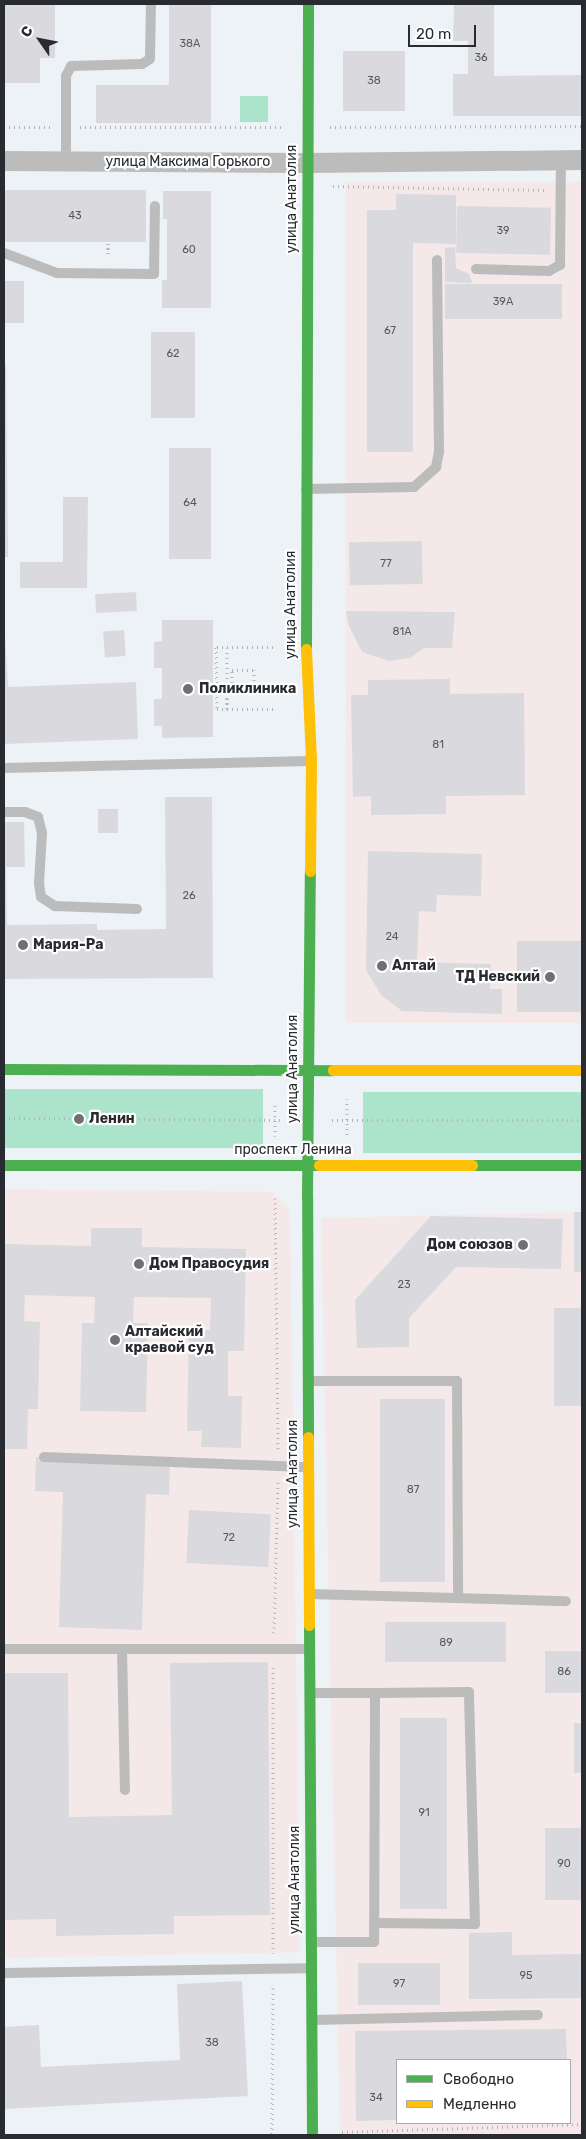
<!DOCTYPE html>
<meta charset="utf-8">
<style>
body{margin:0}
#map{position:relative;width:586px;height:2139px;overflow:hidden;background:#edf2f7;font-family:Rubik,sans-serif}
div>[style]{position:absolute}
.commercial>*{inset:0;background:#f4e8e8;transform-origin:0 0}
.green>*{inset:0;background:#abe4ca;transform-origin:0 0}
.building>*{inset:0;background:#dadade;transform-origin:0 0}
.path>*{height:3px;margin-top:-1.5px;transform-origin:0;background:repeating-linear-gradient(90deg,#b4b4b6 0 1px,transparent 0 5px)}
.lane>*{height:10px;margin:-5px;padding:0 5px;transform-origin:5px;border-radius:5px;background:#bdbcbc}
.street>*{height:20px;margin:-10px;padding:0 10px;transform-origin:10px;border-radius:10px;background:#bdbcbc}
.fast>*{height:11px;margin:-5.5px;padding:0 5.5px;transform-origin:5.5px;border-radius:5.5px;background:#4caf50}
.slow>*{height:11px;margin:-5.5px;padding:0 5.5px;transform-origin:5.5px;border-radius:5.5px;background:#ffc107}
.dots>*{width:14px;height:14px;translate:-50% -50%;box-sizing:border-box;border:2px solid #fff;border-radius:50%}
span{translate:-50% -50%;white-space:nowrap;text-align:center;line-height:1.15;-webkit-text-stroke:4.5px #fff;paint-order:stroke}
.number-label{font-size:11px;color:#575a5e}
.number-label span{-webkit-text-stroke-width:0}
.street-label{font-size:14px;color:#282b2f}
.poi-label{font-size:14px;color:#282b2f;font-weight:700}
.left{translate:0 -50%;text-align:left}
.right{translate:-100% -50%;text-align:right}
.frame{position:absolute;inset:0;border:5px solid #282b2f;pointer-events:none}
.legend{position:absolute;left:396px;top:2059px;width:175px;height:65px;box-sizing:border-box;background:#fff;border:1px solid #a9aaac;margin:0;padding:6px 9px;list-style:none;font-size:15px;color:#282b2f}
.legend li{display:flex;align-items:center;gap:10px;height:25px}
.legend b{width:25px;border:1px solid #a9aaac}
.north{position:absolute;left:15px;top:15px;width:50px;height:50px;-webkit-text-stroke:4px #fff;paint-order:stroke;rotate:303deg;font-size:14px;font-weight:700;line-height:20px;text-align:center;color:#282b2f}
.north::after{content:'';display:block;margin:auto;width:18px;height:22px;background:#282b2f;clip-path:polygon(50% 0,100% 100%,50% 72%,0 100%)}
.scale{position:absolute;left:408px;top:25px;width:68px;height:22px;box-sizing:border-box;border:2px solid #282b2f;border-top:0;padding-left:6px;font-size:15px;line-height:18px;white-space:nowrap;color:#282b2f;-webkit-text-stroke:4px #fff;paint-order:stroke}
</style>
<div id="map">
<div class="commercial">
<div style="left:346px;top:182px;width:236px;height:841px"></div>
<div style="clip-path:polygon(4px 1189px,272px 1192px,290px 1211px,300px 1952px,4px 1958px)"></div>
<div style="clip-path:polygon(evenodd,582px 1212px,582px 2135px,340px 2135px,321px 1218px,582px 1212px,397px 2060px,570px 2060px,570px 2123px,397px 2123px,397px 2060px)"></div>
</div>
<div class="green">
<div style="left:240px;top:96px;width:28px;height:26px"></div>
<div style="left:4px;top:1089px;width:259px;height:59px"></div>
<div style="left:582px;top:1092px;width:61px;height:219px;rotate:90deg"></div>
</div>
<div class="building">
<div style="clip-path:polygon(4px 4px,55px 4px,55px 58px,40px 58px,40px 83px,4px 83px)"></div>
<div style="clip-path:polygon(169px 4px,211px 4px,211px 123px,96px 123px,96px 85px,169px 85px)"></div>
<div style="clip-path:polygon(454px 4px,494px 4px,494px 76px,582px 75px,582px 116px,453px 116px,453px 74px,468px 74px,468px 41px,453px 41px)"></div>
<div style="left:405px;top:51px;width:60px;height:62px;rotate:90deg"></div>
<div style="left:4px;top:190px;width:142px;height:52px"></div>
<div style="clip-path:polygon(163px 191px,211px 191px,211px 308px,162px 308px,162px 280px,167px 280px,167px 219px,163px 219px)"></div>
<div style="clip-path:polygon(396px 194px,456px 195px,456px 244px,413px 243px,413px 452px,367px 452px,367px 210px,396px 210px)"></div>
<div style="left:457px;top:206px;width:94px;height:47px;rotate:1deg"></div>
<div style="clip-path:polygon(455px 247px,456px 268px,469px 274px,472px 283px,445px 282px,445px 248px)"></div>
<div style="left:4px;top:281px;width:20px;height:42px"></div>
<div style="left:445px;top:284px;width:117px;height:35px"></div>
<div style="left:151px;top:332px;width:44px;height:86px"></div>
<div style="clip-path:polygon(4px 365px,6px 365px,8px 557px,4px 557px)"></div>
<div style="left:169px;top:448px;width:42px;height:111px"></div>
<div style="clip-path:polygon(63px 497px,88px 497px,87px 588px,20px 588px,20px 562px,63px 562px)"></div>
<div style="left:422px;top:541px;width:43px;height:73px;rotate:89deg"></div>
<div style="left:136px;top:592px;width:19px;height:41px;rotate:87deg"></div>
<div style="clip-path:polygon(346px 611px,455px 612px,452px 648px,424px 648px,410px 658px,389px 661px,362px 652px,349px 626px)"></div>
<div style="clip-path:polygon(4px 618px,8px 687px,136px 682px,138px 739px,4px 744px)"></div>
<div style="clip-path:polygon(162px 620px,213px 620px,213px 737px,162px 738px,162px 726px,154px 726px,154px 699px,162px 699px,162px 668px,154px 668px,154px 642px,162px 641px)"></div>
<div style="left:124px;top:630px;width:26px;height:21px;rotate:86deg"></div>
<div style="clip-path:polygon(450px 679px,450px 694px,524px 693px,525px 795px,446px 796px,446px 814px,371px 815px,371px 796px,353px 797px,351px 695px,368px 695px,368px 680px)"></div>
<div style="clip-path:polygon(165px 797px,212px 797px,213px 978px,4px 979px,4px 822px,24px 822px,25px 867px,6px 867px,7px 925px,97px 924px,97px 930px,166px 929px)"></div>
<div style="left:118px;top:809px;width:24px;height:20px;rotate:90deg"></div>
<div style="clip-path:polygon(368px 851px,482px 854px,481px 896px,437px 895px,436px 912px,419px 911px,417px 962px,491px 964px,490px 989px,502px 989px,502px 1014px,402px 1011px,381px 995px,366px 970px)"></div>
<div style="left:582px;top:941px;width:71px;height:65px;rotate:90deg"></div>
<div style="left:574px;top:1212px;width:8px;height:60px"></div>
<div style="clip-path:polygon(431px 1216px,563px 1219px,561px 1269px,456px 1267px,409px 1318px,409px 1347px,357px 1348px,355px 1300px)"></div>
<div style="clip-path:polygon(91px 1228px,142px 1228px,142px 1247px,246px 1249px,244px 1351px,228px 1351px,228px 1396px,242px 1396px,241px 1448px,201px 1447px,202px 1431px,187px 1431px,189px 1330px,210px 1330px,211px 1298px,134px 1297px,133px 1323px,148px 1323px,146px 1412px,80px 1411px,82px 1323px,94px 1323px,95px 1297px,25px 1295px,24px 1321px,40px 1322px,38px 1409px,28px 1409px,27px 1449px,4px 1449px,4px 1244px,91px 1246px)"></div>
<div style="left:582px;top:1308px;width:98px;height:28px;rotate:90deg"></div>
<div style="left:380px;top:1399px;width:65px;height:183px"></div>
<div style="clip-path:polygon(36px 1457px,170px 1461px,169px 1495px,146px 1494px,142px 1630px,59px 1627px,63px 1492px,35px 1491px)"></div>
<div style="left:189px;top:1510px;width:82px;height:53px;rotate:3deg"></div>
<div style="left:506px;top:1622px;width:40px;height:121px;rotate:90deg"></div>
<div style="left:545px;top:1651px;width:37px;height:42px"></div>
<div style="clip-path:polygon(268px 1662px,270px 1915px,174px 1916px,174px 1934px,56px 1936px,56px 1919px,4px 1920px,4px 1673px,68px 1673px,69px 1817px,172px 1815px,170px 1663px)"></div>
<div style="left:400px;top:1718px;width:47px;height:191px"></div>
<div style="left:574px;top:1723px;width:8px;height:50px"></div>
<div style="left:545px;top:1828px;width:37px;height:72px"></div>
<div style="clip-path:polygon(512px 1932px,512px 1955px,582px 1954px,582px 1998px,469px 1999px,469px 1933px)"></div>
<div style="left:440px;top:1963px;width:42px;height:82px;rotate:90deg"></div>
<div style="clip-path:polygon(242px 1981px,248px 2096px,4px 2109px,4px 2027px,39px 2025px,41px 2067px,180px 2060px,177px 1984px)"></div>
<div style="clip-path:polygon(566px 2029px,567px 2060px,397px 2060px,397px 2120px,356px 2121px,355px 2031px)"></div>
</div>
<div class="path">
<div style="left:4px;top:127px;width:48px"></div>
<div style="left:80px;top:127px;width:204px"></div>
<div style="left:330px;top:127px;width:252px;rotate:-0.2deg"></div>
<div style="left:333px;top:186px;width:211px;rotate:1.1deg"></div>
<div style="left:108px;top:243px;width:14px;rotate:90deg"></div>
<div style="left:273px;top:647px;width:57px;rotate:180deg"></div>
<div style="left:216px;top:647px;width:62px;rotate:89.1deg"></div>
<div style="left:217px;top:709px;width:56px"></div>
<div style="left:227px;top:648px;width:61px;rotate:90deg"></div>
<div style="left:232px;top:670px;width:22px"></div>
<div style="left:254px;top:670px;width:17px;rotate:90deg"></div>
<div style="left:254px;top:687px;width:22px;rotate:180deg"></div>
<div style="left:232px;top:687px;width:17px;rotate:-90deg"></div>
<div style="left:4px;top:1118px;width:279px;rotate:0.4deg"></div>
<div style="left:332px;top:1120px;width:250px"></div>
<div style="left:347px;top:1135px;width:36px;rotate:-90deg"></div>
<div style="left:275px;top:1136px;width:33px;rotate:-90deg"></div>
<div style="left:275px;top:1198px;width:253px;rotate:89.3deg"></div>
<div style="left:274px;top:1633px;width:151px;rotate:-88.5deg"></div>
<div style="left:273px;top:1953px;width:288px;rotate:-90deg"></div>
<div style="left:342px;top:2132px;width:240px;rotate:-1.9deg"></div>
<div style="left:272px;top:2134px;width:149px;rotate:-89.6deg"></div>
</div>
<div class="lane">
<div style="left:66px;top:161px;width:85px;rotate:-90deg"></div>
<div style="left:66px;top:76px;width:11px;rotate:-63deg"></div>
<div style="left:71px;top:66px;width:71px;rotate:-1.6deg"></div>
<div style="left:142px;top:64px;width:9px;rotate:-32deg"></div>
<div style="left:150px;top:59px;width:55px;rotate:-89deg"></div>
<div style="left:4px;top:253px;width:57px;rotate:20.7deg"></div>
<div style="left:57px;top:273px;width:97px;rotate:0.6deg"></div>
<div style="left:154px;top:274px;width:68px;rotate:-89.2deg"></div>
<div style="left:476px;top:269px;width:73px;rotate:1.6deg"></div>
<div style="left:549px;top:271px;width:13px;rotate:-29deg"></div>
<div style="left:560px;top:265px;width:105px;rotate:-89.5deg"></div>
<div style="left:306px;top:489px;width:108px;rotate:-1.1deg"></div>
<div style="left:414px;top:487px;width:30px;rotate:-42deg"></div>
<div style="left:436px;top:467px;width:15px;rotate:-79deg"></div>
<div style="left:439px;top:452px;width:192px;rotate:-90.6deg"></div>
<div style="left:4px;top:768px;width:306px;rotate:-1.3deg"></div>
<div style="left:4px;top:812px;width:21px"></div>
<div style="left:25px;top:812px;width:14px;rotate:21deg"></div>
<div style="left:38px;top:817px;width:16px;rotate:76deg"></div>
<div style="left:42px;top:833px;width:50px;rotate:93.4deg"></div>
<div style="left:39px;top:883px;width:14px;rotate:82deg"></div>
<div style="left:41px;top:897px;width:17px;rotate:33deg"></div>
<div style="left:55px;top:906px;width:82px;rotate:2.1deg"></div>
<div style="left:309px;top:1381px;width:148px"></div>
<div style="left:457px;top:1381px;width:217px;rotate:89.7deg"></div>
<div style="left:44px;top:1457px;width:264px;rotate:2.2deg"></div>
<div style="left:309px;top:1594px;width:257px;rotate:1.6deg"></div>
<div style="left:4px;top:1649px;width:304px"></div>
<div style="left:122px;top:1649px;width:141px;rotate:88.8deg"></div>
<div style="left:311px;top:1693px;width:64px"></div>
<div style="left:375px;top:1693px;width:249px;rotate:90.2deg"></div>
<div style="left:374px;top:1942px;width:62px;rotate:180deg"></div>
<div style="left:374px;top:1923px;width:101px;rotate:0.6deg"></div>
<div style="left:475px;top:1924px;width:232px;rotate:-91.5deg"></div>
<div style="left:469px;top:1692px;width:94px;rotate:179.4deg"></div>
<div style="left:4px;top:1973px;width:305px;rotate:-0.9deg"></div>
<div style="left:313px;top:2020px;width:225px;rotate:-1.3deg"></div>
</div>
<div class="street">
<div style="left:4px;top:161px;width:303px;rotate:0.4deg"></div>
<div style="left:307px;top:163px;width:275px;rotate:-0.6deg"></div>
</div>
<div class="fast">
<div style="left:306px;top:649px;width:645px;rotate:-89.82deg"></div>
<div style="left:4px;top:1069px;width:329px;rotate:0.2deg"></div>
<div style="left:4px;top:1165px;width:315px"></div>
<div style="left:472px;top:1165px;width:110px"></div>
<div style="left:308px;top:1437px;width:240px;rotate:-90.2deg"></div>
<div style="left:307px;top:1197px;width:326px;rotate:-89.5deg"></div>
<div style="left:309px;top:1625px;width:510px;rotate:89.66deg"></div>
</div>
<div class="slow">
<div style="left:306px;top:649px;width:112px;rotate:87.4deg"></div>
<div style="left:311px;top:761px;width:110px;rotate:90.5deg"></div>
<div style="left:333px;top:1070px;width:249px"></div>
<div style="left:319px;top:1165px;width:153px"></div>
<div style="left:308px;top:1437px;width:188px;rotate:89.7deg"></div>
</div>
<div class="dots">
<div style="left:188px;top:689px;background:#6d7175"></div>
<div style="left:23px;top:945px;background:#6d7175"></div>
<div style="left:382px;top:966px;background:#6d7175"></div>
<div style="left:550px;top:977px;background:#6d7175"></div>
<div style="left:79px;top:1119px;background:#6d7175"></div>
<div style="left:523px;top:1245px;background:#6d7175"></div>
<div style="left:139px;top:1264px;background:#6d7175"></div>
<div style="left:115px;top:1340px;background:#6d7175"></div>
</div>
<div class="number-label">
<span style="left:190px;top:44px">38А</span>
<span style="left:481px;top:58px">36</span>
<span style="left:374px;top:81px">38</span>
<span style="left:75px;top:216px">43</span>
<span style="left:503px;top:231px">39</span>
<span style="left:189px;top:250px">60</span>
<span style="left:503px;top:302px">39А</span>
<span style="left:390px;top:331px">67</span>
<span style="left:173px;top:354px">62</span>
<span style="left:190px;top:503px">64</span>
<span style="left:386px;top:564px">77</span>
<span style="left:402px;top:632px">81А</span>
<span style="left:438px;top:745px">81</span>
<span style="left:189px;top:896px">26</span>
<span style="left:392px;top:937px">24</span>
<span style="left:404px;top:1285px">23</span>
<span style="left:413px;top:1490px">87</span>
<span style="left:229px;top:1538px">72</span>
<span style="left:446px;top:1643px">89</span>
<span style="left:564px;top:1672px">86</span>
<span style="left:424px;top:1813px">91</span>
<span style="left:564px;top:1864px">90</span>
<span style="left:526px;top:1976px">95</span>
<span style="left:399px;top:1984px">97</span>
<span style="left:212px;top:2043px">38</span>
<span style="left:376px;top:2098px">34</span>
</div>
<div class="street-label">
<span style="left:188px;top:162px">улица Максима Горького</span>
<span style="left:292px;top:199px;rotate:-90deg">улица Анатолия</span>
<span style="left:291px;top:605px;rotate:-90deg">улица Анатолия</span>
<span style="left:293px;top:1069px;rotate:-90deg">улица Анатолия</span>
<span style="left:293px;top:1150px">проспект Ленина</span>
<span style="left:293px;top:1474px;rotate:-90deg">улица Анатолия</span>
<span style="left:295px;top:1880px;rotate:-90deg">улица Анатолия</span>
</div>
<div class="poi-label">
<span class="left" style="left:199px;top:689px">Поликлиника</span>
<span class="left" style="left:33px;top:945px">Мария-Ра</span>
<span class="left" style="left:392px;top:966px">Алтай</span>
<span class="right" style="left:540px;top:977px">ТД Невский</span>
<span class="left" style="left:89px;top:1119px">Ленин</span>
<span class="right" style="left:513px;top:1245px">Дом союзов</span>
<span class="left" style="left:149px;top:1264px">Дом Правосудия</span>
<span class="left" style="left:125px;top:1340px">Алтайский<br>краевой суд</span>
</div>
<div class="frame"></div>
<ul class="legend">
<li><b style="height:6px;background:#4caf50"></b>Свободно</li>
<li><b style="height:6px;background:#ffc107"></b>Медленно</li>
</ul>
<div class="north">С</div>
<div class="scale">20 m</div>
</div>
